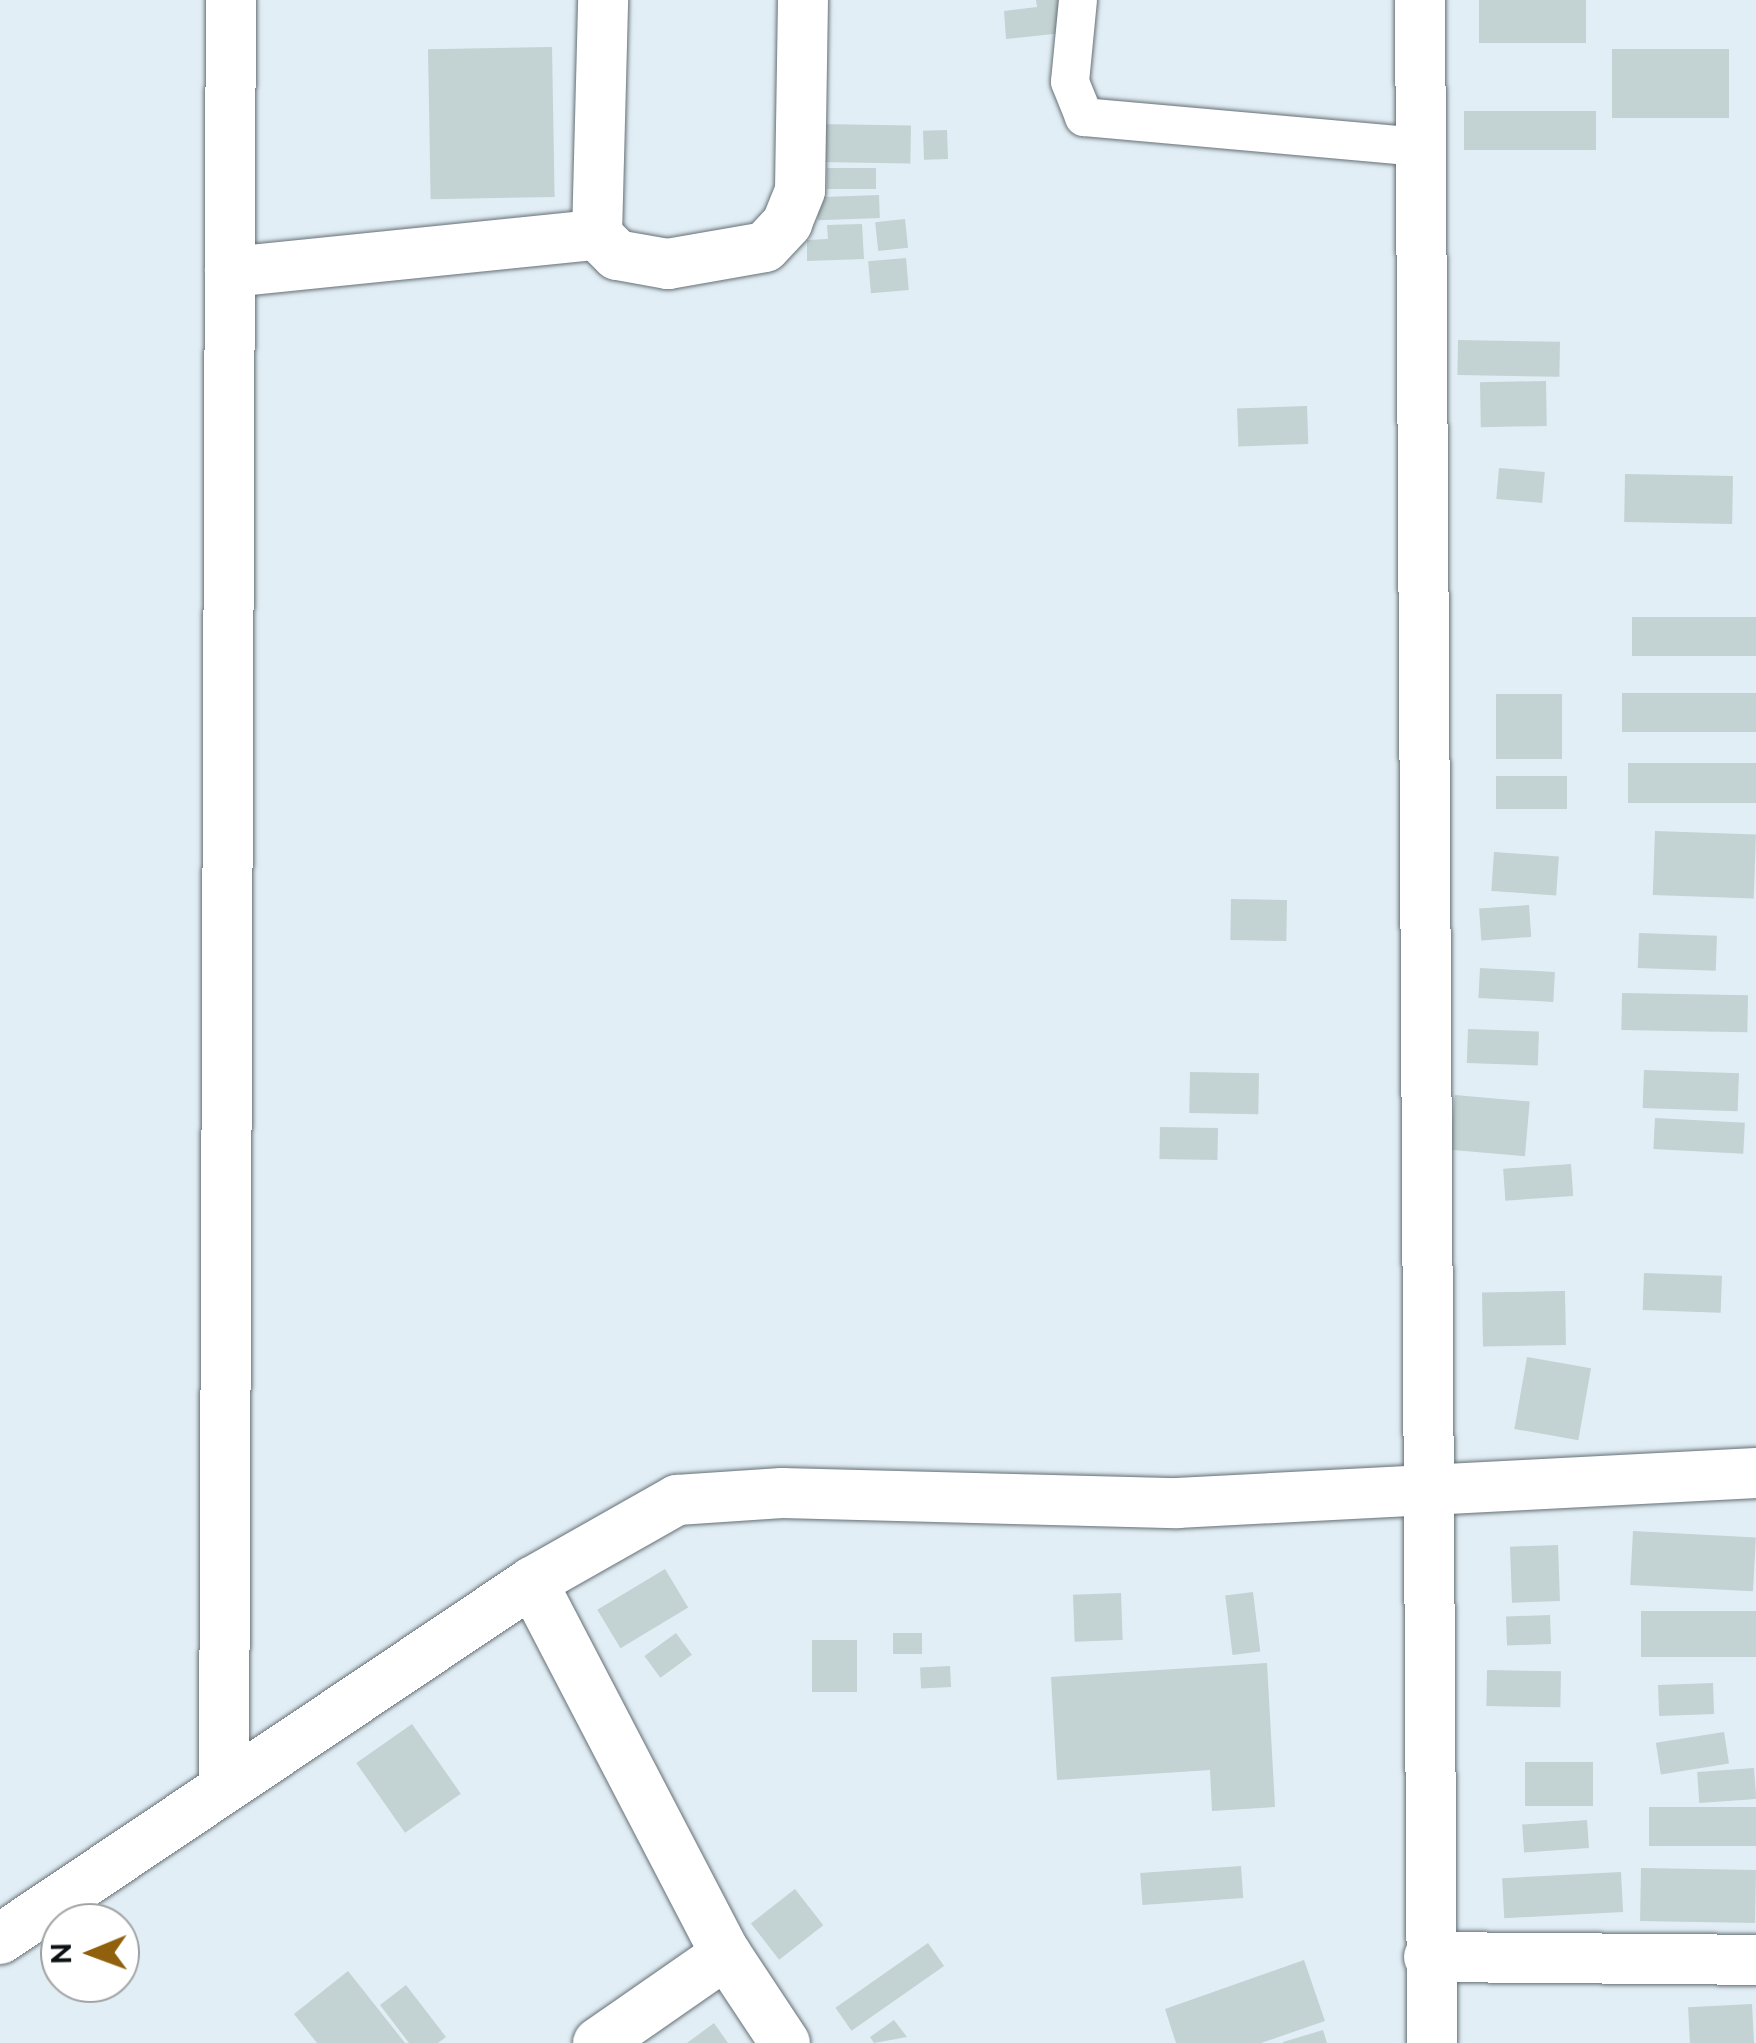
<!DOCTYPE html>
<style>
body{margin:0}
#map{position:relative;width:1756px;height:2043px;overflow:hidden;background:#e2eef5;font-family:Raleway,sans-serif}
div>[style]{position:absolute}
.building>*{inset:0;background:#c3d2d3;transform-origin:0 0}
.roads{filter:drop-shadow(0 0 2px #657076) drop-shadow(0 0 2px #657076)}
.pedestrian>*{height:38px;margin:-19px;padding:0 19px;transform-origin:19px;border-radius:19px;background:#fff}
.minor>*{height:50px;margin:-25px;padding:0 25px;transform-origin:25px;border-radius:25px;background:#fff}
span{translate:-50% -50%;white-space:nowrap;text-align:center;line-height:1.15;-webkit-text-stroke:8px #fff;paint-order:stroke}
.north{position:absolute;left:40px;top:1903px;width:100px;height:100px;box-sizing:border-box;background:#fff;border:2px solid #9ea0a1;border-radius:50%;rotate:269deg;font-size:28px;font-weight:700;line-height:40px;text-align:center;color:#0d1114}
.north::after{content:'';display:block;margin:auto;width:35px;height:45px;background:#90600c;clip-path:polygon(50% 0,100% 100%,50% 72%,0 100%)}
</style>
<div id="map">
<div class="building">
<div style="clip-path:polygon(1036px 0,1069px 0,1072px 32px,1006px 39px,1004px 11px,1037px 7px)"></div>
<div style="left:1479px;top:0;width:107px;height:43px"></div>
<div style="left:552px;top:47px;width:150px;height:124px;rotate:89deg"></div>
<div style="left:1612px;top:49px;width:117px;height:69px"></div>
<div style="left:1464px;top:111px;width:132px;height:39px"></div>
<div style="left:818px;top:124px;width:93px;height:38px;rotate:1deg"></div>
<div style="left:947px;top:130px;width:29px;height:24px;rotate:88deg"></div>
<div style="left:827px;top:168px;width:49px;height:21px"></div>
<div style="left:879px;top:195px;width:23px;height:62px;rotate:88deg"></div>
<div style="left:905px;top:219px;width:29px;height:30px;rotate:84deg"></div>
<div style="clip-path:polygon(862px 224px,864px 259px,807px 261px,807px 240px,828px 239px,827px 225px)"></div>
<div style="left:906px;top:258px;width:32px;height:38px;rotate:85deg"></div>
<div style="left:1458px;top:340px;width:102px;height:35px;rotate:1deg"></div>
<div style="left:1546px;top:381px;width:45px;height:66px;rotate:89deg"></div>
<div style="left:1307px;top:406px;width:38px;height:70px;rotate:88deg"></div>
<div style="left:1499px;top:468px;width:46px;height:31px;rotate:5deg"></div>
<div style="left:1625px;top:474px;width:108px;height:48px;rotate:1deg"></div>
<div style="left:1756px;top:617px;width:39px;height:124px;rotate:90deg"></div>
<div style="left:1756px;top:693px;width:39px;height:134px;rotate:90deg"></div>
<div style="left:1496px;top:694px;width:66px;height:65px"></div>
<div style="left:1756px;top:763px;width:40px;height:128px;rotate:90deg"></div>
<div style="left:1567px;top:776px;width:33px;height:71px;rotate:90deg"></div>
<div style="left:1655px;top:831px;width:101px;height:64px;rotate:2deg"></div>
<div style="left:1494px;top:852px;width:65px;height:39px;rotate:4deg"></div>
<div style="left:1231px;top:899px;width:56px;height:41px;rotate:1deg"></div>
<div style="left:1529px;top:905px;width:32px;height:50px;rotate:86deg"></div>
<div style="left:1639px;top:933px;width:78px;height:35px;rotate:2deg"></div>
<div style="left:1480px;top:968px;width:75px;height:30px;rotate:3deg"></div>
<div style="left:1622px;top:993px;width:126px;height:37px;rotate:1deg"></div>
<div style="left:1468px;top:1029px;width:71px;height:34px;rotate:2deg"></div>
<div style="left:1644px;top:1070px;width:95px;height:38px;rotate:2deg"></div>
<div style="left:1190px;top:1072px;width:69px;height:41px;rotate:1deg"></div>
<div style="left:1455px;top:1095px;width:75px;height:55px;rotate:5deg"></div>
<div style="left:1655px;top:1118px;width:90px;height:31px;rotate:3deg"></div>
<div style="left:1160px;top:1127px;width:58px;height:32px;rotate:1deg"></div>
<div style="left:1571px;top:1164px;width:32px;height:68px;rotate:86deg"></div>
<div style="left:1644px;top:1273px;width:78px;height:37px;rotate:2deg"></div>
<div style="left:1565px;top:1291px;width:54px;height:83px;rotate:89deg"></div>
<div style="left:1527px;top:1357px;width:65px;height:73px;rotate:10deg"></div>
<div style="left:1633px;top:1531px;width:123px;height:54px;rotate:3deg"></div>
<div style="left:1558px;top:1545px;width:56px;height:48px;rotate:88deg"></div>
<div style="left:665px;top:1569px;width:45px;height:79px;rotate:59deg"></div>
<div style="left:1253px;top:1592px;width:60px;height:28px;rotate:83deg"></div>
<div style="left:1121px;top:1593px;width:47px;height:48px;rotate:88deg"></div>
<div style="left:1756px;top:1611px;width:46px;height:115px;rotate:90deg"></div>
<div style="left:1550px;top:1615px;width:29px;height:44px;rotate:88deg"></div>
<div style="left:676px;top:1633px;width:27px;height:39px;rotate:54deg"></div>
<div style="left:893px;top:1633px;width:29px;height:21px"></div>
<div style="left:812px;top:1640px;width:45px;height:52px"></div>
<div style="clip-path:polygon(1267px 1663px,1275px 1807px,1212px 1811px,1210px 1770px,1057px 1780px,1051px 1677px)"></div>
<div style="left:950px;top:1666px;width:21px;height:30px;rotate:87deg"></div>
<div style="left:1487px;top:1670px;width:74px;height:36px;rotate:1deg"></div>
<div style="left:1713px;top:1683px;width:31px;height:55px;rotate:88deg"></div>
<div style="left:412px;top:1724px;width:85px;height:68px;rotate:55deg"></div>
<div style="left:1724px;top:1732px;width:32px;height:69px;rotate:81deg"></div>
<div style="left:1525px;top:1762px;width:68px;height:44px"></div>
<div style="left:1754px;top:1768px;width:31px;height:57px;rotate:86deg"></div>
<div style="left:1756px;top:1807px;width:39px;height:107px;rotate:90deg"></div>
<div style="left:1587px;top:1820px;width:28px;height:65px;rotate:86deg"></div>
<div style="left:1241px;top:1866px;width:32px;height:101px;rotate:86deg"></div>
<div style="left:1641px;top:1868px;width:115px;height:53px;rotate:1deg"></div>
<div style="left:1621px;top:1872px;width:40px;height:119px;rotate:87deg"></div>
<div style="left:795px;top:1889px;width:46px;height:56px;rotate:52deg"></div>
<div style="left:928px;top:1943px;width:28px;height:113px;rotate:55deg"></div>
<div style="clip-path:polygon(1304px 1960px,1325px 2021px,1261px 2043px,1176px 2043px,1165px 2009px)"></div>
<div style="clip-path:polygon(348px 1971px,405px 2043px,317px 2043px,294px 2014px)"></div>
<div style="clip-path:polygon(406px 1985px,446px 2037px,438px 2043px,409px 2043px,380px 2005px)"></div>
<div style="left:1752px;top:2004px;width:39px;height:64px;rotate:87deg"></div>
<div style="clip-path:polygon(894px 2020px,907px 2037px,874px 2043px,870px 2037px)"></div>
<div style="clip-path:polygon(714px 2023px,728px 2043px,687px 2043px)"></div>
<div style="clip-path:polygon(1323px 2030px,1327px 2043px,1283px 2043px,1283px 2042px)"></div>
</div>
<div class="roads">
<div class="pedestrian">
<div style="left:1078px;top:0;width:82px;rotate:95.6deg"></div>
<div style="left:1070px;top:82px;width:38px;rotate:68deg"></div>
<div style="left:1084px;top:117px;width:338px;rotate:5.1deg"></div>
</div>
<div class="minor">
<div style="left:1420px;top:0;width:2043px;rotate:89.66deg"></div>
<div style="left:597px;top:235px;width:28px;rotate:45deg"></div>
<div style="left:617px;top:255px;width:52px;rotate:10deg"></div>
<div style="left:668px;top:264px;width:98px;rotate:-9.9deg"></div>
<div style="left:765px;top:247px;width:33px;rotate:-47deg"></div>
<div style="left:787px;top:223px;width:35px;rotate:-68deg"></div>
<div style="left:800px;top:190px;width:190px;rotate:-89.1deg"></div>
<div style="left:230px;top:272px;width:369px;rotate:-5.8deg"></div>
<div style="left:597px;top:235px;width:235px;rotate:-88.5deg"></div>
<div style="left:532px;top:1582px;width:420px;rotate:62.5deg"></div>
<div style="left:726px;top:1954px;width:107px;rotate:56.5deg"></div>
<div style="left:224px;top:1786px;width:1786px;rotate:-89.78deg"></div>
<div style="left:0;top:1939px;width:641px;rotate:-33.86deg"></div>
<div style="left:532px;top:1582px;width:167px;rotate:-29.5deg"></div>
<div style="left:677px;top:1500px;width:105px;rotate:-3.8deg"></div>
<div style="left:782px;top:1493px;width:395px;rotate:1.5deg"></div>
<div style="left:1177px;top:1503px;width:580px;rotate:-2.97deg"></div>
<div style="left:1429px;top:1957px;width:327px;rotate:0.5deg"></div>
<div style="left:598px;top:2043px;width:156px;rotate:-34.8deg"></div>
</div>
</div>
<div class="north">N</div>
</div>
